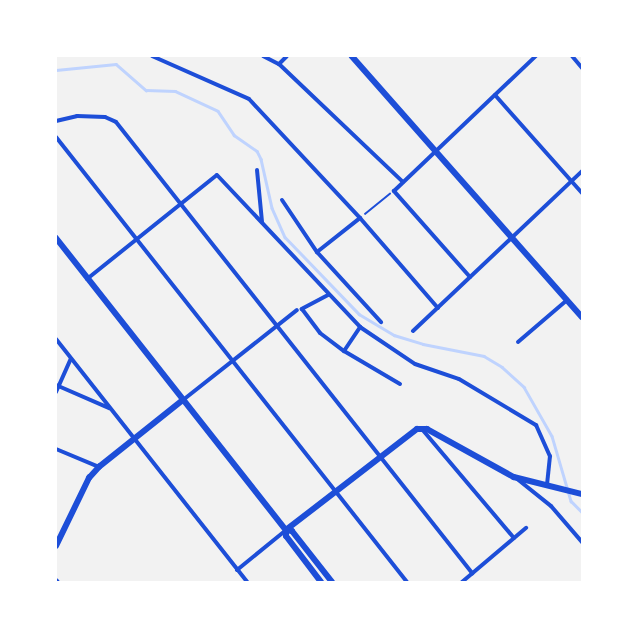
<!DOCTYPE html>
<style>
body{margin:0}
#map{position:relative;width:638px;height:638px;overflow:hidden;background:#f2f2f2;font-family:Literata,serif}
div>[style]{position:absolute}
.stream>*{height:2.5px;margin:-1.25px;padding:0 1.25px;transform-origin:1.25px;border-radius:1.25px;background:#bfd3fe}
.path>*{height:1.5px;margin:-0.75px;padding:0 0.75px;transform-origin:0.75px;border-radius:0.75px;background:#1d4ed8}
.minor>*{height:4px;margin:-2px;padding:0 2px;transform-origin:2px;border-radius:2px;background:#1d4ed8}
.tertiary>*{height:5.5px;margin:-2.75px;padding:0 2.75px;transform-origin:2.75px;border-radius:2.75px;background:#1d4ed8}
.secondary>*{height:6px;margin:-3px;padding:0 3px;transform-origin:3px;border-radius:3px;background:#1d4ed8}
span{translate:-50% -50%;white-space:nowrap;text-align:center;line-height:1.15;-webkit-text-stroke:3px #fff;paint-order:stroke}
.frame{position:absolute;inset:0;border:57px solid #fff;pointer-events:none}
</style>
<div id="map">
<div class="stream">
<div style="left:56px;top:70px;width:60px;rotate:-5.7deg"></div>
<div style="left:116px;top:64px;width:40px;rotate:41deg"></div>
<div style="left:146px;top:90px;width:29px;rotate:2deg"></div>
<div style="left:175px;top:91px;width:47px;rotate:24.9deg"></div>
<div style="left:218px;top:111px;width:29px;rotate:56deg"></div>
<div style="left:234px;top:135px;width:28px;rotate:35deg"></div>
<div style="left:257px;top:151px;width:9px;rotate:63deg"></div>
<div style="left:261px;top:159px;width:50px;rotate:77.3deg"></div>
<div style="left:272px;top:208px;width:32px;rotate:66deg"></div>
<div style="left:285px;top:237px;width:107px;rotate:46.1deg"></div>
<div style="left:359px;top:314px;width:41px;rotate:31deg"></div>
<div style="left:394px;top:335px;width:30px;rotate:17deg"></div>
<div style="left:423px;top:344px;width:62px;rotate:11.1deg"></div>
<div style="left:484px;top:356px;width:21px;rotate:31deg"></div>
<div style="left:502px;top:367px;width:30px;rotate:42deg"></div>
<div style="left:524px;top:387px;width:56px;rotate:60.3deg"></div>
<div style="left:552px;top:436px;width:68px;rotate:73.7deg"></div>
<div style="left:571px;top:501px;width:16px;rotate:45deg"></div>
</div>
<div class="path">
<div style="left:365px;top:214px;width:32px;rotate:-39deg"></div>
</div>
<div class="minor">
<div style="left:152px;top:56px;width:106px;rotate:23.9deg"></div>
<div style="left:249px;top:99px;width:163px;rotate:47deg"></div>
<div style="left:360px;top:218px;width:119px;rotate:49.1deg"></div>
<div style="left:263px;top:56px;width:18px;rotate:27deg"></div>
<div style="left:279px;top:64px;width:171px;rotate:43.6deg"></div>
<div style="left:572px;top:56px;width:16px;rotate:50deg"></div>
<div style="left:279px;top:64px;width:11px;rotate:-45deg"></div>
<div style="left:495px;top:95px;width:131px;rotate:48.4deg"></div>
<div style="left:56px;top:121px;width:22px;rotate:-13deg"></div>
<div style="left:77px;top:116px;width:28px;rotate:2deg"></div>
<div style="left:105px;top:117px;width:12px;rotate:24deg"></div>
<div style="left:116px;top:122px;width:575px;rotate:51.71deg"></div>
<div style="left:56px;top:137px;width:567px;rotate:51.73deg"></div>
<div style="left:257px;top:170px;width:52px;rotate:84.5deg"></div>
<div style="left:282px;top:200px;width:63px;rotate:56.1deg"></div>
<div style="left:317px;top:252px;width:95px;rotate:47.6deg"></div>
<div style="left:317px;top:252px;width:55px;rotate:-38.3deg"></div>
<div style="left:470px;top:277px;width:115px;rotate:-131.5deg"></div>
<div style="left:394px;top:191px;width:196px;rotate:-43.6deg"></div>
<div style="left:87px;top:279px;width:166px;rotate:-38.7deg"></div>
<div style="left:217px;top:175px;width:209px;rotate:46.7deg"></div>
<div style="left:360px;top:327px;width:66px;rotate:33.9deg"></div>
<div style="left:415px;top:364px;width:46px;rotate:18.8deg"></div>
<div style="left:459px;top:379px;width:90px;rotate:30.9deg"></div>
<div style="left:536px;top:425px;width:34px;rotate:66deg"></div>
<div style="left:550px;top:456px;width:30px;rotate:96deg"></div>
<div style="left:328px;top:295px;width:30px;rotate:152deg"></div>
<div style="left:302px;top:309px;width:30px;rotate:53deg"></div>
<div style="left:320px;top:333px;width:30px;rotate:37deg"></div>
<div style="left:344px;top:351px;width:65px;rotate:30.5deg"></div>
<div style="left:413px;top:331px;width:233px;rotate:-43.4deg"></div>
<div style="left:56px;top:339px;width:309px;rotate:51.8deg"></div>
<div style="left:518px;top:342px;width:65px;rotate:-40.6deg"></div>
<div style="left:344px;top:351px;width:29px;rotate:-56deg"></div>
<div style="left:56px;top:385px;width:58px;rotate:23.5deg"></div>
<div style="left:56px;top:392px;width:36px;rotate:-66deg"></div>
<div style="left:183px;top:400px;width:145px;rotate:-38.3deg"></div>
<div style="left:421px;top:428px;width:144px;rotate:49.8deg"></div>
<div style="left:56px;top:449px;width:47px;rotate:22.7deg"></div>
<div style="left:516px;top:478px;width:45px;rotate:38.7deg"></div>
<div style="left:551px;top:506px;width:48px;rotate:49.3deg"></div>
<div style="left:237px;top:570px;width:63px;rotate:-39.2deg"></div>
<div style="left:462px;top:582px;width:84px;rotate:-40.2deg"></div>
</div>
<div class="tertiary">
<div style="left:352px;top:56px;width:348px;rotate:48.6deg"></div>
<div style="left:286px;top:530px;width:165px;rotate:-37.6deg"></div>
<div style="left:417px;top:429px;width:10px"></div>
<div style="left:427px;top:429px;width:99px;rotate:28.9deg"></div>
<div style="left:514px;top:477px;width:70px;rotate:14deg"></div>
<div style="left:56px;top:546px;width:76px;rotate:-64.1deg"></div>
<div style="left:89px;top:478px;width:15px;rotate:-48deg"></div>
<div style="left:99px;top:467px;width:107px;rotate:-38.6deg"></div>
<div style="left:56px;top:581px;width:1px;rotate:45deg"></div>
</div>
<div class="secondary">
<div style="left:56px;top:238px;width:372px;rotate:51.8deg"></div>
<div style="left:286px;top:530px;width:6px;rotate:90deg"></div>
<div style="left:286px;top:536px;width:58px;rotate:52.7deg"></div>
<div style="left:286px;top:530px;width:6px;rotate:9deg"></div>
<div style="left:292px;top:531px;width:65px;rotate:51.9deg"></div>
</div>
<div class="frame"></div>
</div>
